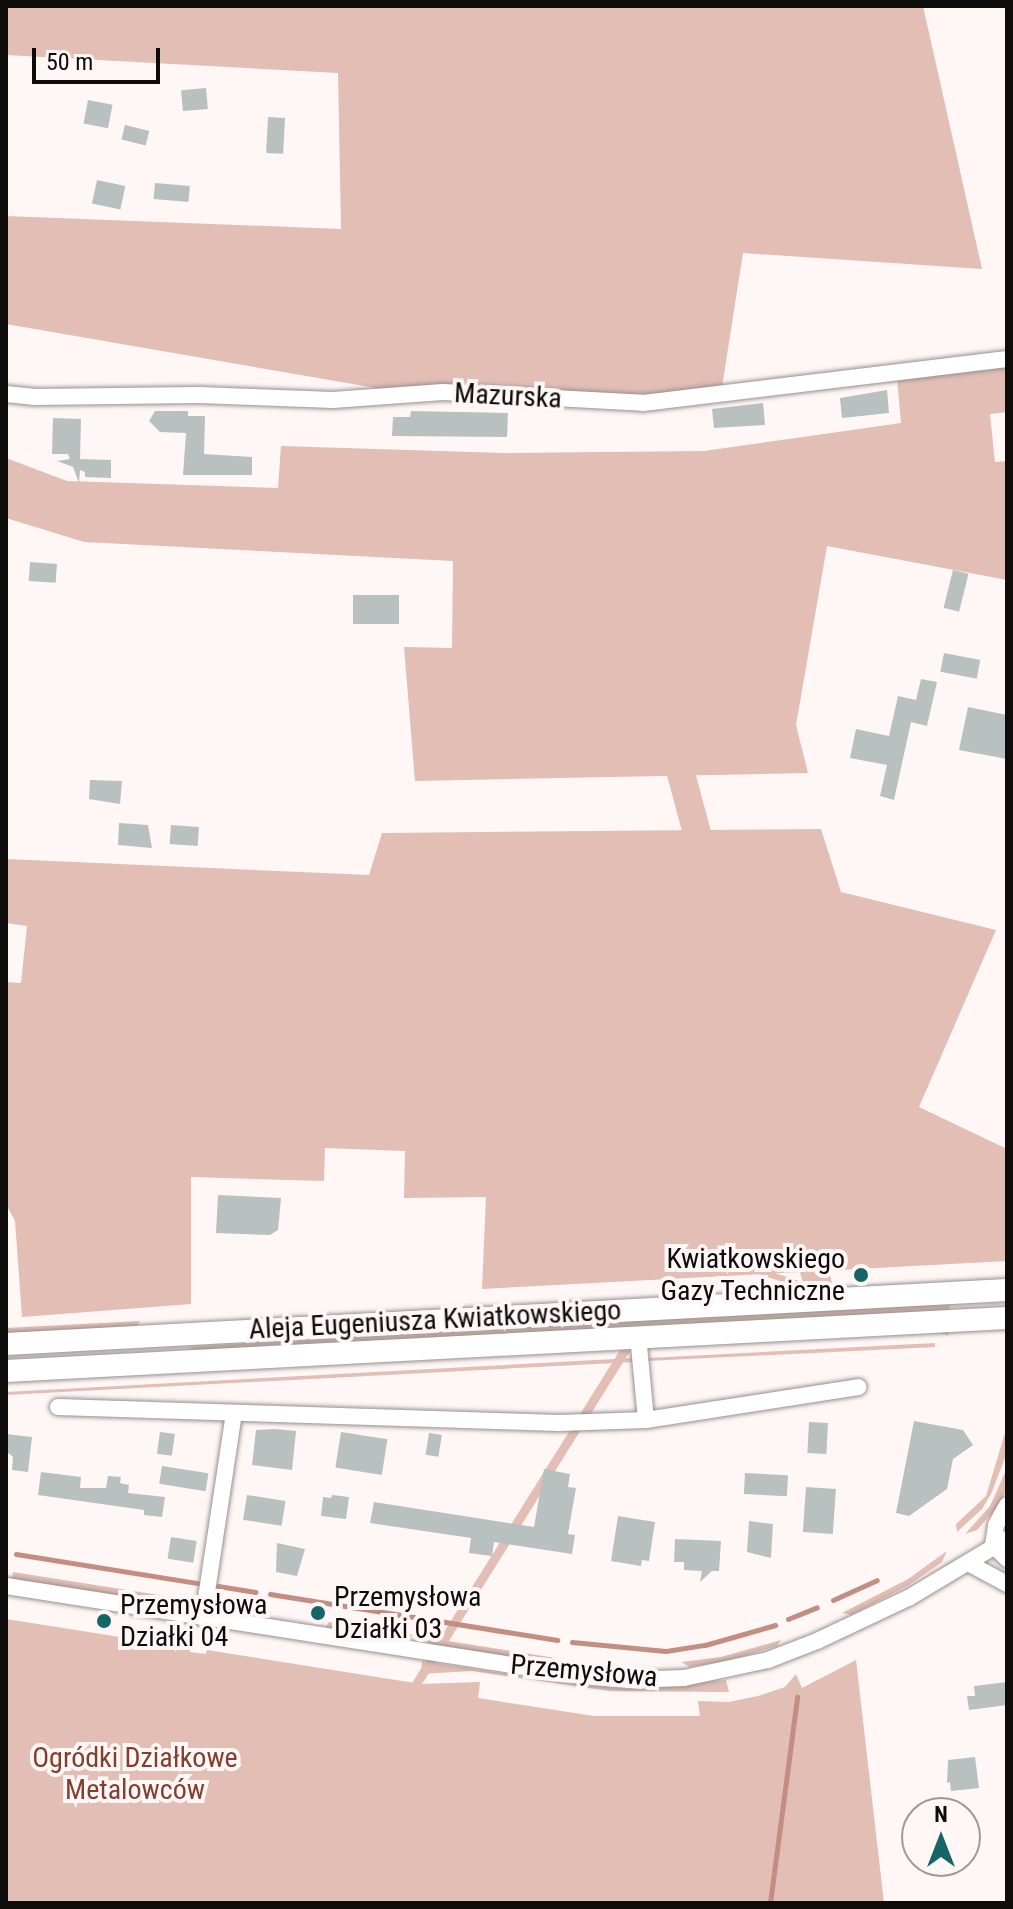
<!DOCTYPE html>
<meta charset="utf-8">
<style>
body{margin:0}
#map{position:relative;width:1013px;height:1909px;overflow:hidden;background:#fef7f5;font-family:"Roboto Condensed",sans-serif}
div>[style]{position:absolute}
.green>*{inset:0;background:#e2beb5;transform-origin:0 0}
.stream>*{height:5px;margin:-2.5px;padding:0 2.5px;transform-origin:2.5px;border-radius:2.5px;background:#c38e81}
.building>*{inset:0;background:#b8c0c0;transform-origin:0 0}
.roads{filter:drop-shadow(0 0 2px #97908e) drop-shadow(0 0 2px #97908e)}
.street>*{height:16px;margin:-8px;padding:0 8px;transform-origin:8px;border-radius:8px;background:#fff}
.secondary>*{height:22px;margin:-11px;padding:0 11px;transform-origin:11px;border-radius:11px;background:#fff}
.dots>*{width:22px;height:22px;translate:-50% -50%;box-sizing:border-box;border:4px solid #fef7f5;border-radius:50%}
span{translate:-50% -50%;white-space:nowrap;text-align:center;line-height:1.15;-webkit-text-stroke:8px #fef7f5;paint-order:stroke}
.street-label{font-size:28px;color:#0e0b0b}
.poi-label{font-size:28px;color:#0e0b0b}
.right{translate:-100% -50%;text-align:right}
.left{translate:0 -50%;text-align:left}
.park-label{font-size:28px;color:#823e2e}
.frame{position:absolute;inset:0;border:8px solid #0e0b0b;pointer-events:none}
.north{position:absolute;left:901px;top:1797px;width:80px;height:80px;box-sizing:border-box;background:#fef7f5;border:2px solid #9e9997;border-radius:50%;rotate:0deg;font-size:22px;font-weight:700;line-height:32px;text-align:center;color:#0e0b0b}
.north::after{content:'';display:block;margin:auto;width:28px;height:36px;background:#166567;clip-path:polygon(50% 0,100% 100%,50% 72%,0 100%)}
.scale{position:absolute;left:32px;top:48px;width:128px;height:36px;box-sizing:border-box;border:4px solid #0e0b0b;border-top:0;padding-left:10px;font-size:24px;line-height:28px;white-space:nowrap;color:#0e0b0b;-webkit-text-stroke:6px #fef7f5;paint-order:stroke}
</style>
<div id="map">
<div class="green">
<div style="clip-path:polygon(6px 6px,923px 6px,982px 269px,743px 253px,720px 400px,434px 398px,6px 324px,6px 216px,341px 229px,338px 73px,6px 55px)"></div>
<div style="clip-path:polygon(1007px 367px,1007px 412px,990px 414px,995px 462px,1007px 461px,1007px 580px,827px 546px,796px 725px,808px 773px,415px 781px,404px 647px,452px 648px,453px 561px,84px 542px,6px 518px,6px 458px,67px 481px,278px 488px,281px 446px,503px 453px,704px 451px,901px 423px,897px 379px)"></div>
<div style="clip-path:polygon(821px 829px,841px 892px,996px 930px,919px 1107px,1007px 1149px,1007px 1261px,482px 1289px,486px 1197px,404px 1198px,405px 1151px,325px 1148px,324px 1181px,191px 1177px,191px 1304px,22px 1317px,15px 1221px,6px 1204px,6px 982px,21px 983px,27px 926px,6px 923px,6px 859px,369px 875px,382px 833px)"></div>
<div style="left:832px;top:1283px;width:28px;height:658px;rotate:165deg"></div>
<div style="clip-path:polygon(949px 1302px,950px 1312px,202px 1352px,188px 1347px)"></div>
<div style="clip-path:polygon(140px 1321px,136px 1327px,6px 1335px,6px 1328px)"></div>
<div style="left:950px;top:1330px;width:6px;height:292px;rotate:108deg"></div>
<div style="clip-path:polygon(935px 1343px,935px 1347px,647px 1361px,647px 1358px)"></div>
<div style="left:622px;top:1347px;width:9px;height:617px;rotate:32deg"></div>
<div style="clip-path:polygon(633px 1358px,634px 1362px,6px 1395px,6px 1392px)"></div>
<div style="clip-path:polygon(1007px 1426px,1007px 1453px,991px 1494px,982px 1509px,957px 1532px,956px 1524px,986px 1496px)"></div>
<div style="clip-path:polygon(1007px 1468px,1007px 1488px,999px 1505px,977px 1530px,965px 1534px,990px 1506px)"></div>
<div style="clip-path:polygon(947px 1551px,942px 1562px,909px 1585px,851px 1615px,842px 1613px,908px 1579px)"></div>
<div style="left:13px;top:1572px;width:165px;height:9px;rotate:9deg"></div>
<div style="clip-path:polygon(6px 1619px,190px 1648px,190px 1652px,206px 1654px,207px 1650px,421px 1684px,480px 1682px,478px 1698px,594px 1716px,700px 1716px,698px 1701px,729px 1702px,758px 1696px,785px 1687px,796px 1674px,802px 1688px,856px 1660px,884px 1903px,6px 1903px)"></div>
<div style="clip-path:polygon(329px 1622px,413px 1635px,406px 1640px,326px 1627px)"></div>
<div style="left:429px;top:1638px;width:125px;height:8px;rotate:9deg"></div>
<div style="clip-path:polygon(781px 1640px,777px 1646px,731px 1660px,690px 1667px,681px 1662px,721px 1657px)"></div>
<div style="clip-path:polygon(422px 1661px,572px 1684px,631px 1689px,726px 1680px,729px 1692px,610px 1691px,472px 1671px,421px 1674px)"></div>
</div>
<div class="stream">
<div style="left:16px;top:1554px;width:184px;rotate:9.1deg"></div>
<div style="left:218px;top:1586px;width:38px;rotate:9deg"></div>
<div style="left:270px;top:1594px;width:291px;rotate:9.1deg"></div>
<div style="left:833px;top:1600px;width:48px;rotate:-24.4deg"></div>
<div style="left:788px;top:1619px;width:31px;rotate:-22deg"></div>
<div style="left:572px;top:1642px;width:94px;rotate:5.5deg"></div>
<div style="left:666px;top:1651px;width:39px;rotate:-9deg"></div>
<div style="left:705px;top:1645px;width:73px;rotate:-15.9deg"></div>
<div style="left:770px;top:1903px;width:208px;rotate:-82.5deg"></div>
</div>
<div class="building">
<div style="left:206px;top:88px;width:21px;height:25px;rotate:85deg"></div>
<div style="left:88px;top:100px;width:25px;height:24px;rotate:11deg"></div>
<div style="left:268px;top:117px;width:17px;height:36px;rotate:3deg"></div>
<div style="left:125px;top:125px;width:25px;height:15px;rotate:14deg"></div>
<div style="left:97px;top:180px;width:29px;height:24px;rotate:12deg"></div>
<div style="left:155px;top:183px;width:35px;height:16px;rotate:5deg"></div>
<div style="clip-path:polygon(887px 390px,889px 413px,842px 418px,840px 398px)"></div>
<div style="clip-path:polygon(763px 403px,765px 425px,714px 428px,712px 409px)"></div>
<div style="clip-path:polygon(155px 411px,188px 411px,188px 416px,205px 416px,204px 454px,252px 457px,252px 475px,183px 475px,186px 433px,160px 432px,149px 421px)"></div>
<div style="clip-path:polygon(411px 411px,508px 413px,507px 437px,392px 436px,393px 417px,410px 417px)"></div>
<div style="clip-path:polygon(53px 418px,81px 419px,80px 459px,111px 460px,111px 478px,85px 477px,85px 472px,80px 470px,79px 483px,73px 467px,57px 461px,70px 459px,68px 454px,52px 454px)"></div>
<div style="left:30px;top:562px;width:27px;height:19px;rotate:4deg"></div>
<div style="left:953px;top:570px;width:16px;height:39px;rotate:14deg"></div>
<div style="left:399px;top:595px;width:29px;height:46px;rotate:90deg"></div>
<div style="left:944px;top:653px;width:37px;height:19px;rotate:11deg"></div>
<div style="clip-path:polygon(921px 679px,937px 682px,927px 726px,911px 722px,894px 800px,880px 796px,887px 765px,850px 758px,856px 729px,889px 736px,898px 696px,916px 700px)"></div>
<div style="clip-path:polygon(968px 707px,1007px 715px,1007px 759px,959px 750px)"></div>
<div style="clip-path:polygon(90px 780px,122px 781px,120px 804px,89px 799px)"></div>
<div style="clip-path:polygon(119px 823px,148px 825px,152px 848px,118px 845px)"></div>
<div style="left:171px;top:825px;width:28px;height:19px;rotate:4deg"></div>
<div style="clip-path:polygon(218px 1195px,281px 1198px,278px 1230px,270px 1235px,216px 1233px)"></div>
<div style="clip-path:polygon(914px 1421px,963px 1430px,973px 1445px,953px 1459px,947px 1489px,909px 1516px,896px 1513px)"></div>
<div style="left:809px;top:1422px;width:19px;height:31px;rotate:3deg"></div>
<div style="clip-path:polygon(275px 1429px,296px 1431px,292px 1470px,252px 1465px,256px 1430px)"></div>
<div style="left:160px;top:1432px;width:15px;height:22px;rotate:8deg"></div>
<div style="left:341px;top:1432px;width:47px;height:36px;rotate:9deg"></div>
<div style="left:429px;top:1433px;width:13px;height:22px;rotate:9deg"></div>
<div style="clip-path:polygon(6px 1434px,32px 1437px,28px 1472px,12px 1470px,13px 1457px,6px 1451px)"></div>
<div style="left:162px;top:1466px;width:47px;height:18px;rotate:9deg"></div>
<div style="clip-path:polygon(544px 1469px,570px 1474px,568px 1487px,576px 1488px,568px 1534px,575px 1535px,572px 1554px,494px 1542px,492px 1556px,469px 1553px,471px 1538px,370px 1523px,374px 1502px,534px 1527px)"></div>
<div style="clip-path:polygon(41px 1472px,81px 1477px,80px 1488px,106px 1488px,108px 1476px,121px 1477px,120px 1483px,129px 1485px,128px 1493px,165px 1497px,162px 1517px,144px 1515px,144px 1510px,38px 1495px)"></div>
<div style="left:745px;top:1473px;width:43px;height:21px;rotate:3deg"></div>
<div style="left:806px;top:1487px;width:30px;height:45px;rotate:4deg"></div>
<div style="left:247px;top:1495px;width:39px;height:25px;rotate:9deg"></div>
<div style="clip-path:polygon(332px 1495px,349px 1497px,346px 1519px,321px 1516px,323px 1497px,331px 1498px)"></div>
<div style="clip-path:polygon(618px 1516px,655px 1522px,649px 1561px,642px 1560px,641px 1566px,611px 1561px)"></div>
<div style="clip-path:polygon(749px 1521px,773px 1524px,771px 1558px,747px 1552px)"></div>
<div style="left:171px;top:1537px;width:26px;height:22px;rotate:9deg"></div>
<div style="clip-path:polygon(675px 1539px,721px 1541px,719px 1571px,712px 1571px,700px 1582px,702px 1571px,684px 1570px,684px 1562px,674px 1562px)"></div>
<div style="clip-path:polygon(277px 1543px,305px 1549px,297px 1576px,276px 1572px)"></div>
<div style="clip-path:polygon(1007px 1682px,1007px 1705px,969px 1710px,967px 1696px,975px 1696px,974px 1686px)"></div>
<div style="clip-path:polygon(975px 1757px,979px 1788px,951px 1791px,950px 1782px,947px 1783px,948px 1760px)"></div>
</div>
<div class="roads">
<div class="street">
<div style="left:6px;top:394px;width:27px;rotate:6deg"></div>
<div style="left:33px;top:397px;width:166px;rotate:-0.7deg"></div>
<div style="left:199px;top:395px;width:134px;rotate:2.1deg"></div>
<div style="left:333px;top:400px;width:110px;rotate:-4.2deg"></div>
<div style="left:443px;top:392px;width:200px;rotate:3.1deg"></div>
<div style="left:643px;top:403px;width:367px;rotate:-6.9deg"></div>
<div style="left:58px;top:1407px;width:501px;rotate:1.83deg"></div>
<div style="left:559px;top:1423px;width:87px;rotate:-2deg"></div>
<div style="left:646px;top:1420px;width:84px;rotate:-95.4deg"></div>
<div style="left:646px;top:1420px;width:215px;rotate:-8.8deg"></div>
<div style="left:993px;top:1545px;width:20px;rotate:-81deg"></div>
<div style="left:996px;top:1525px;width:23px;rotate:-61deg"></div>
<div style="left:993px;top:1545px;width:20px;rotate:45deg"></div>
<div style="left:970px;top:1564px;width:42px;rotate:28.4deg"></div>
<div style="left:6px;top:1586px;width:583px;rotate:8.88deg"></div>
<div style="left:582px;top:1676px;width:48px;rotate:4.8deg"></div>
<div style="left:630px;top:1680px;width:54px;rotate:-2.1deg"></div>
<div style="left:684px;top:1678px;width:86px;rotate:-12.1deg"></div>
<div style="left:768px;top:1660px;width:53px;rotate:-21.2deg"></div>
<div style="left:817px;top:1641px;width:103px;rotate:-25.3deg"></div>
<div style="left:910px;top:1597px;width:113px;rotate:-30.9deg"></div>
<div style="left:203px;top:1618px;width:207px;rotate:-81.4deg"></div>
</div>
<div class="secondary">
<div style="left:6px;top:1344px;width:1002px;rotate:-3.09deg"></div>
<div style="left:6px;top:1371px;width:1002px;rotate:-3.03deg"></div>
</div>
</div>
<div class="dots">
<div style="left:861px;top:1275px;background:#166567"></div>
<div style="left:318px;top:1613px;background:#166567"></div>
<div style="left:104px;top:1621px;background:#166567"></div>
</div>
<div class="street-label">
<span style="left:508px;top:396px;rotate:3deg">Mazurska</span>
<span style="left:435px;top:1320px;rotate:-3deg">Aleja Eugeniusza Kwiatkowskiego</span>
<span style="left:584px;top:1671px;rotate:5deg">Przemysłowa</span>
</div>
<div class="poi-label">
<span class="right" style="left:845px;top:1275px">Kwiatkowskiego<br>Gazy Techniczne</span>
<span class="left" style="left:334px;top:1613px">Przemysłowa<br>Działki 03</span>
<span class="left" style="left:120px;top:1621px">Przemysłowa<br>Działki 04</span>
</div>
<div class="park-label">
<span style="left:135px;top:1774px">Ogródki Działkowe<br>Metalowców</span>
</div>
<div class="frame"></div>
<div class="north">N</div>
<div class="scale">50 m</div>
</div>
